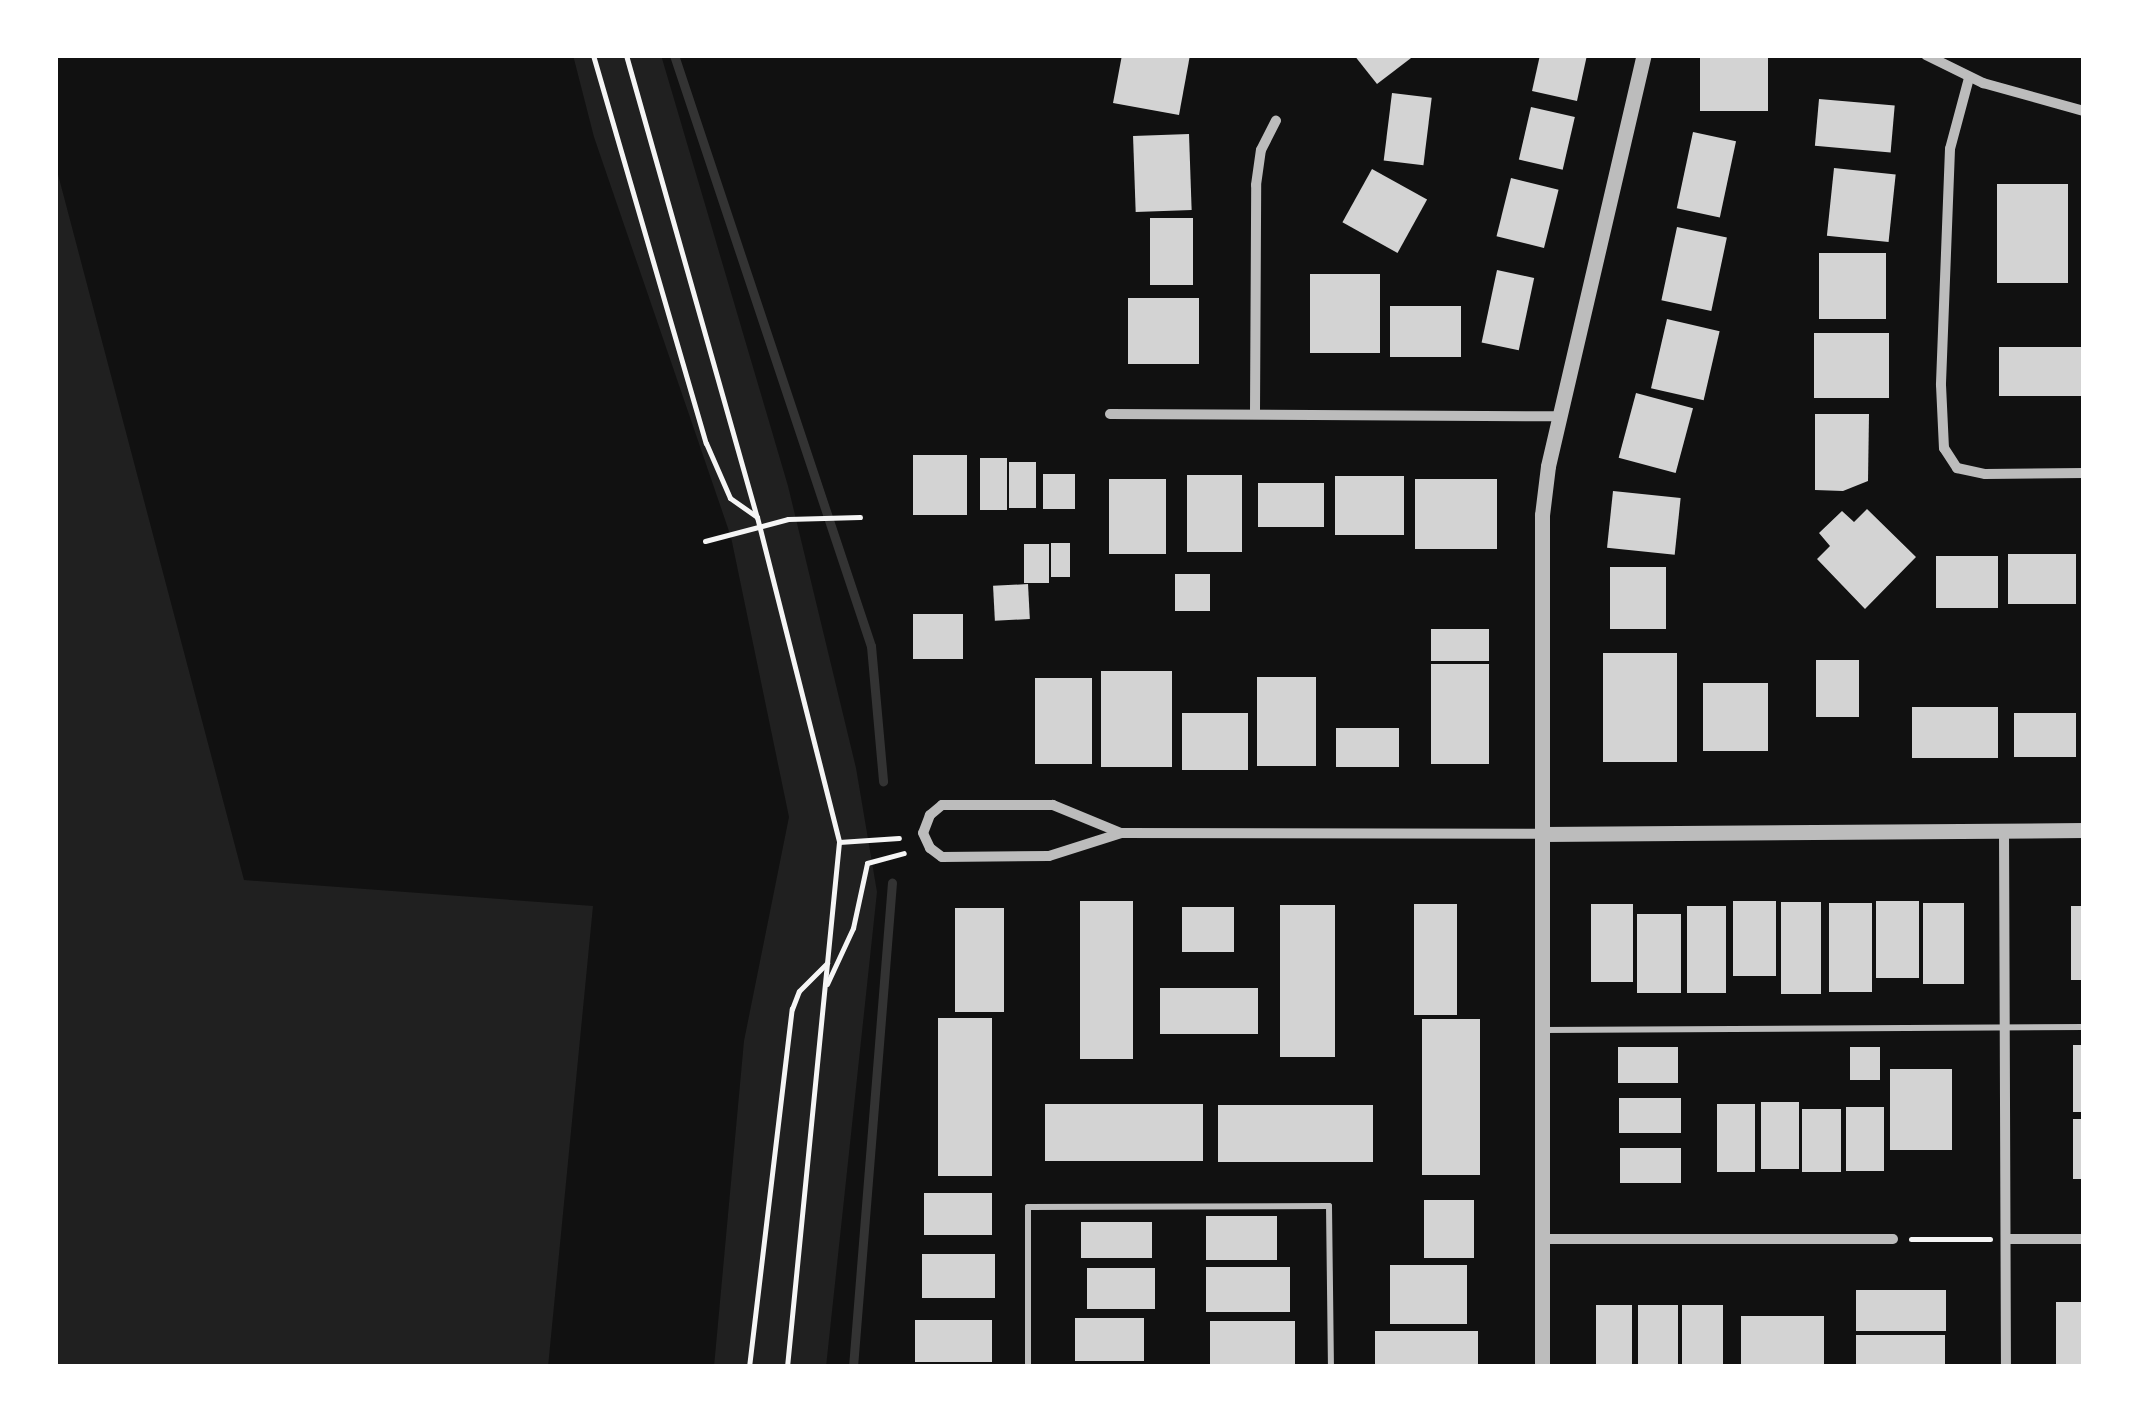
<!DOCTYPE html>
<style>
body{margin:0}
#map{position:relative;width:2139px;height:1422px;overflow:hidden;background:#111;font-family:"Alegreya Sans",sans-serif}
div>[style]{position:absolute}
.green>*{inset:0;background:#202020}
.stream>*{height:9px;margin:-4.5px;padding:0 4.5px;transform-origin:4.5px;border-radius:4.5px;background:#333}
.building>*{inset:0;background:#d3d3d3;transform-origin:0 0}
.path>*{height:5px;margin:-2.5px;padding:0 2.5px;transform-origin:2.5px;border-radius:2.5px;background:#f5f5f5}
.service>*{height:6px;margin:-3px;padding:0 3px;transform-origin:3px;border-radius:3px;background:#bcbcbc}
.minor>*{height:10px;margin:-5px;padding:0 5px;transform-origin:5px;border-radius:5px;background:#bcbcbc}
.tertiary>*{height:15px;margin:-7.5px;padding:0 7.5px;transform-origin:7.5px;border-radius:7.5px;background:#bcbcbc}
span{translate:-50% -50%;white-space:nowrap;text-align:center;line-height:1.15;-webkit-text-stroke:10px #fff;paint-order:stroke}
.frame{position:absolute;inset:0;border:58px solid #fff;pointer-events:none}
</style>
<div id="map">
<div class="green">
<div style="clip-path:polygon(573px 55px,661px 55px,788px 486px,856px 768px,877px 892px,826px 1367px,714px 1367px,744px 1041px,789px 817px,731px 537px,594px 137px)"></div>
<div style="clip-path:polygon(55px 163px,244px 880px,593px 906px,548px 1367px,55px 1367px)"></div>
</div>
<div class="stream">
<div style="left:674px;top:55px;width:623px;rotate:71.57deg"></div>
<div style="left:871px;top:646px;width:136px;rotate:84.9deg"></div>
<div style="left:853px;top:1367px;width:486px;rotate:-85.4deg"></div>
</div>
<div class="building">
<div style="clip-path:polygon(1122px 55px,1190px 55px,1179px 115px,1113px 103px)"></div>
<div style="clip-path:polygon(1354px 55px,1415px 55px,1377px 84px)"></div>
<div style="clip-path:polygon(1540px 55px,1587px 55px,1577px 101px,1532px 91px)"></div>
<div style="left:1700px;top:55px;width:68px;height:56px"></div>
<div style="left:1392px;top:93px;width:40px;height:68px;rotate:7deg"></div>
<div style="left:1819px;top:99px;width:76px;height:47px;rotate:5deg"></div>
<div style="left:1531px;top:107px;width:45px;height:54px;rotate:13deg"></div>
<div style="left:1693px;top:132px;width:44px;height:78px;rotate:12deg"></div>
<div style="left:1189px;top:134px;width:76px;height:56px;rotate:88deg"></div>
<div style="left:1834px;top:168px;width:62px;height:68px;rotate:6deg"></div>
<div style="left:1372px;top:169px;width:63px;height:61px;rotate:29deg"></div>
<div style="left:1511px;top:178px;width:49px;height:60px;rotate:14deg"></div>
<div style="left:1997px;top:184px;width:71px;height:99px"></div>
<div style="left:1150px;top:218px;width:43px;height:67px"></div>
<div style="left:1677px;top:227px;width:51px;height:75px;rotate:12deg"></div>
<div style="left:1819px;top:253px;width:67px;height:66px"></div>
<div style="left:1497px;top:270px;width:38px;height:74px;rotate:12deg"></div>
<div style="left:1310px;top:274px;width:70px;height:79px"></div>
<div style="left:1128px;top:298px;width:71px;height:66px"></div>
<div style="left:1390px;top:306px;width:71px;height:51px"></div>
<div style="left:1667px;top:319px;width:54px;height:71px;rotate:13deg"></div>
<div style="left:1814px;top:333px;width:75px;height:65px"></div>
<div style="left:1999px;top:347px;width:85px;height:49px"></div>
<div style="left:1636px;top:393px;width:59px;height:67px;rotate:15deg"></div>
<div style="clip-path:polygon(1815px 414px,1869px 414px,1868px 481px,1843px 491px,1815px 490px)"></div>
<div style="left:913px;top:455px;width:54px;height:60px"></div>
<div style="left:980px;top:458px;width:27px;height:52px"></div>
<div style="left:1009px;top:462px;width:27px;height:46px"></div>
<div style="left:1043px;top:474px;width:32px;height:35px"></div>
<div style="left:1187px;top:475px;width:55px;height:77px"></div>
<div style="left:1335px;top:476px;width:69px;height:59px"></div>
<div style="left:1109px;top:479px;width:57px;height:75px"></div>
<div style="left:1415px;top:479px;width:82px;height:70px"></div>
<div style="left:1258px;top:483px;width:66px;height:44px"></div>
<div style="left:1613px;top:491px;width:68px;height:57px;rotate:6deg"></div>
<div style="clip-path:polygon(1867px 509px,1916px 557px,1865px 609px,1817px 559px,1830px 546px,1819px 533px,1842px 511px,1854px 522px)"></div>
<div style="left:1051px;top:543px;width:19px;height:34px"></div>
<div style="left:1024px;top:544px;width:25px;height:39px"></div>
<div style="left:2008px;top:554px;width:68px;height:50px"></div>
<div style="left:1936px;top:556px;width:62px;height:52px"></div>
<div style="left:1610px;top:567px;width:56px;height:62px"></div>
<div style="left:1175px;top:574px;width:35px;height:37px"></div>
<div style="left:1028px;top:584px;width:35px;height:35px;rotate:87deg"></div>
<div style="left:913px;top:614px;width:50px;height:45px"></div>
<div style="left:1431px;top:629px;width:58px;height:32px"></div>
<div style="left:1603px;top:653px;width:74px;height:109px"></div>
<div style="left:1816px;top:660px;width:43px;height:57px"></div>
<div style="left:1431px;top:664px;width:58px;height:100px"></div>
<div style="left:1101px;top:671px;width:71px;height:96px"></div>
<div style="left:1257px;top:677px;width:59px;height:89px"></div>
<div style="left:1035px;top:678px;width:57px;height:86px"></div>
<div style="left:1703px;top:683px;width:65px;height:68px"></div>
<div style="left:1912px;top:707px;width:86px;height:51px"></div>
<div style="left:1182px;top:713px;width:66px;height:57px"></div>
<div style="left:2014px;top:713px;width:62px;height:44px"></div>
<div style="left:1336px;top:728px;width:63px;height:39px"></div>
<div style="left:1080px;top:901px;width:53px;height:158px"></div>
<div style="left:1733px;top:901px;width:43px;height:75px"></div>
<div style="left:1876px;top:901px;width:43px;height:77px"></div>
<div style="left:1781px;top:902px;width:40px;height:92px"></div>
<div style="left:1829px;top:903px;width:43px;height:89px"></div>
<div style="left:1923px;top:903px;width:41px;height:81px"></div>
<div style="left:1414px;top:904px;width:43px;height:111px"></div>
<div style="left:1591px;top:904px;width:42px;height:78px"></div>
<div style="left:1280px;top:905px;width:55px;height:152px"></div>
<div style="left:1687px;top:906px;width:39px;height:87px"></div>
<div style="left:2071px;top:906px;width:13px;height:74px"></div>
<div style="left:1182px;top:907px;width:52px;height:45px"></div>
<div style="left:955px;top:908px;width:49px;height:104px"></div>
<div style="left:1637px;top:914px;width:44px;height:79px"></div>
<div style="left:1160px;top:988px;width:98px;height:46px"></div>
<div style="left:938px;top:1018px;width:54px;height:158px"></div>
<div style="left:1422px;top:1019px;width:58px;height:156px"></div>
<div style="left:2073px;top:1045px;width:11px;height:67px"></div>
<div style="left:1618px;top:1047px;width:60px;height:36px"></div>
<div style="left:1850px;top:1047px;width:30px;height:33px"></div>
<div style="left:1890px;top:1069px;width:62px;height:81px"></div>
<div style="left:1619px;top:1098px;width:62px;height:35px"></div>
<div style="left:1761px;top:1102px;width:38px;height:67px"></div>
<div style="left:1045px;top:1104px;width:158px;height:57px"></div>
<div style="left:1717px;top:1104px;width:38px;height:68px"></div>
<div style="left:1218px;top:1105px;width:155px;height:57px"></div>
<div style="left:1846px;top:1107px;width:38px;height:64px"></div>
<div style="left:1802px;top:1109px;width:39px;height:63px"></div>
<div style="left:2073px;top:1119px;width:11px;height:60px"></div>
<div style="left:1620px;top:1148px;width:61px;height:35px"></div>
<div style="left:924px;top:1193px;width:68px;height:42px"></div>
<div style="left:1424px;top:1200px;width:50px;height:58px"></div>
<div style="left:1206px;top:1216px;width:71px;height:44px"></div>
<div style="left:1081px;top:1222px;width:71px;height:36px"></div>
<div style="left:922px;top:1254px;width:73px;height:44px"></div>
<div style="left:1390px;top:1265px;width:77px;height:59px"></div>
<div style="left:1206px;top:1267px;width:84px;height:45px"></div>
<div style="left:1087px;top:1268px;width:68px;height:41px"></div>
<div style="left:1856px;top:1290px;width:90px;height:41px"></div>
<div style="left:2056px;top:1302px;width:28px;height:65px"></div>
<div style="left:1596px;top:1305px;width:36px;height:62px"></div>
<div style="left:1638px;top:1305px;width:40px;height:62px"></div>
<div style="left:1682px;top:1305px;width:41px;height:62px"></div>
<div style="left:1741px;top:1316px;width:83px;height:51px"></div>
<div style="left:1075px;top:1318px;width:69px;height:43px"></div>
<div style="left:915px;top:1320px;width:77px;height:42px"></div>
<div style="left:1210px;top:1321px;width:85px;height:44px"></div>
<div style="left:1375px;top:1331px;width:103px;height:35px"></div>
<div style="left:1856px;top:1335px;width:89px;height:32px"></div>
</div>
<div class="path">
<div style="left:593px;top:55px;width:404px;rotate:73.8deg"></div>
<div style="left:706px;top:443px;width:60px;rotate:66.4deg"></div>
<div style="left:730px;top:498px;width:33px;rotate:35deg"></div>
<div style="left:626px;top:55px;width:480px;rotate:74.2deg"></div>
<div style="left:757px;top:517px;width:335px;rotate:75.8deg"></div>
<div style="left:839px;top:842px;width:528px;rotate:95.66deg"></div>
<div style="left:705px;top:541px;width:86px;rotate:-14.8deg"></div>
<div style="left:788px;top:519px;width:72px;rotate:-1.6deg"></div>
<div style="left:839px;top:842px;width:60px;rotate:-3.8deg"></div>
<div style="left:827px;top:984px;width:62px;rotate:-65.1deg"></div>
<div style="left:853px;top:928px;width:66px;rotate:-77.8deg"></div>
<div style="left:867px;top:863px;width:38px;rotate:-15deg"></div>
<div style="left:1911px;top:1239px;width:79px"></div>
<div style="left:749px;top:1367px;width:361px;rotate:-83.2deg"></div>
<div style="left:792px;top:1009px;width:19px;rotate:-69deg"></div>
<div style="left:799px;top:991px;width:40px;rotate:-45deg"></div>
</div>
<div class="service">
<div style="left:1544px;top:1030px;width:540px;rotate:-0.32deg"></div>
<div style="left:1028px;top:1367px;width:160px;rotate:-90deg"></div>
<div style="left:1028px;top:1207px;width:301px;rotate:-0.2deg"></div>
<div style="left:1329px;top:1206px;width:161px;rotate:89.3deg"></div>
</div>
<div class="minor">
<div style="left:1926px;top:55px;width:64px;rotate:26.2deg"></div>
<div style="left:1983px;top:83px;width:105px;rotate:15.5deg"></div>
<div style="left:1969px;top:78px;width:73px;rotate:105deg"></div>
<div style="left:1950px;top:149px;width:236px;rotate:92.2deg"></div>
<div style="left:1941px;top:385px;width:63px;rotate:87.3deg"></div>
<div style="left:1944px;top:448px;width:24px;rotate:57deg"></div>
<div style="left:1957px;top:468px;width:29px;rotate:12deg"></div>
<div style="left:1985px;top:474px;width:99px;rotate:-0.6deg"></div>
<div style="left:1255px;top:413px;width:228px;rotate:-89.7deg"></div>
<div style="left:1256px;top:185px;width:35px;rotate:-82deg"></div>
<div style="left:1261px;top:150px;width:33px;rotate:-63deg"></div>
<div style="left:1110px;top:414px;width:450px;rotate:0.3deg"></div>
<div style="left:2004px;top:830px;width:537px;rotate:89.79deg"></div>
<div style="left:1121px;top:833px;width:74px;rotate:-157.6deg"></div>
<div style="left:1053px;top:805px;width:111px;rotate:180deg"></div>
<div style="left:942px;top:805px;width:16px;rotate:140deg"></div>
<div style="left:930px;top:815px;width:19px;rotate:111deg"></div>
<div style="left:923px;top:833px;width:17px;rotate:65deg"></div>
<div style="left:930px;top:848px;width:15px;rotate:37deg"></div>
<div style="left:942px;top:857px;width:107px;rotate:-0.5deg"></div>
<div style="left:1049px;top:856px;width:76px;rotate:-17.7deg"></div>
<div style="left:1121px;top:833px;width:422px;rotate:0.1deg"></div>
<div style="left:1542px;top:1239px;width:351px"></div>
<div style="left:2006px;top:1239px;width:78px"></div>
</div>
<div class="tertiary">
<div style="left:1543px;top:834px;width:541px;rotate:-0.42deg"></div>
<div style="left:1542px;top:1367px;width:852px;rotate:-90deg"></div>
<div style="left:1542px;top:515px;width:49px;rotate:-83deg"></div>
<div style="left:1548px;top:466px;width:422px;rotate:-76.9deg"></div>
</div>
<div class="frame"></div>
</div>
